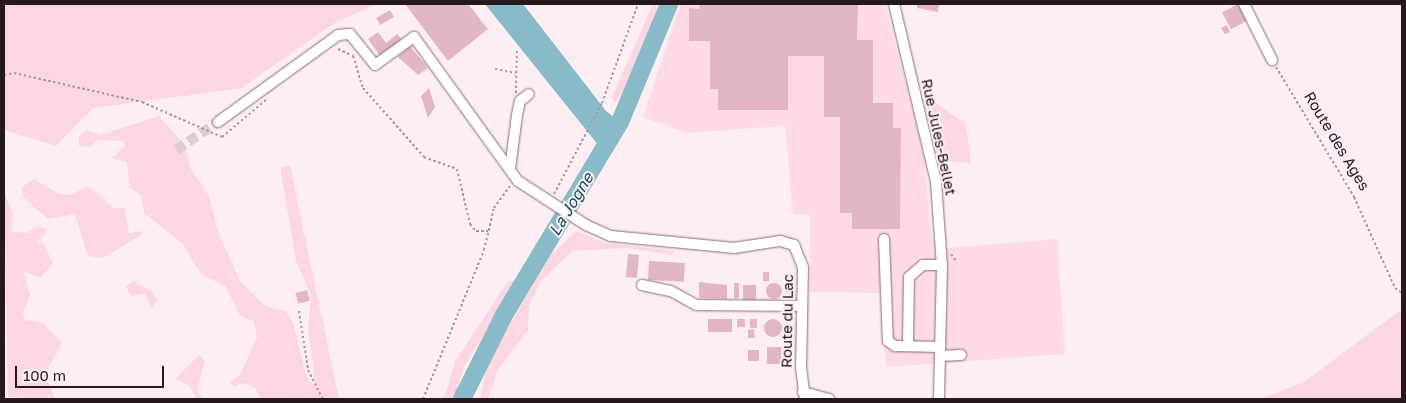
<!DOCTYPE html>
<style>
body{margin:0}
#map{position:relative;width:1406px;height:403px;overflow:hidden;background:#fdeef4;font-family:"Golos Text",sans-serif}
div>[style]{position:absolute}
.built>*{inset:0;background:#ffdbe8}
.green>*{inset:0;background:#fdd6e4}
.water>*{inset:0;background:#89bac7}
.round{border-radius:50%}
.river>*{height:18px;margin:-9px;padding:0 9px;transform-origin:9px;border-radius:9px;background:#89bac7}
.building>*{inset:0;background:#e2b6c7;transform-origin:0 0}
.minor-tunnel>*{height:10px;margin-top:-5px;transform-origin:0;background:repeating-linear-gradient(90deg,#ddced4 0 10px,transparent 0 15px)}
.path>*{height:2px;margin-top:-1px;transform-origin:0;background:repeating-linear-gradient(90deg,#a7999f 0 2.5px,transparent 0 5px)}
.roads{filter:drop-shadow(0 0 1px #8b6b77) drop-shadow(0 0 1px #8b6b77)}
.minor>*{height:10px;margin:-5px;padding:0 5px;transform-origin:5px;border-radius:5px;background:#fff}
span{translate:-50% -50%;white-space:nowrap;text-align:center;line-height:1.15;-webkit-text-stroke:4px #fdeef4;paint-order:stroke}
.street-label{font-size:15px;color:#26191e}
.water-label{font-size:16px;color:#0b5260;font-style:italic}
.frame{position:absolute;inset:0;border:5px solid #26191e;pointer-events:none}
.scale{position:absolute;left:15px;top:366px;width:149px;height:22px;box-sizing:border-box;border:2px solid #26191e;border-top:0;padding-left:6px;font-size:15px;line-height:18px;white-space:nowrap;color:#26191e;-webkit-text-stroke:4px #fdeef4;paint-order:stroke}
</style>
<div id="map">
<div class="built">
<div style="clip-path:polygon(680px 4px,901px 4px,885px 6px,923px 151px,933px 249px,1057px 239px,1065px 354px,886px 367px,881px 293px,810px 292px,810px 215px,793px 214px,785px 126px,686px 133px,643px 117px)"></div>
</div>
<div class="green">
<div style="clip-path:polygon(4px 4px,377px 4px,334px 23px,242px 88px,93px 108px,56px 146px,4px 130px)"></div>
<div style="clip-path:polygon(653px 4px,657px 4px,654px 27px,628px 86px,615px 103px,612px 97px)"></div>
<div style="clip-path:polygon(923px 94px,966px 124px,971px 163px,939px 161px)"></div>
<div style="clip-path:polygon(159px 116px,185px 145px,190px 168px,209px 196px,218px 232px,240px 281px,265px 306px,285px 311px,293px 322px,306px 376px,316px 388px,308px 328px,311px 295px,296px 261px,281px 173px,281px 167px,290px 166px,339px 399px,261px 399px,255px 388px,242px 382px,235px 387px,230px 383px,240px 375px,257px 337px,254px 322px,240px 315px,225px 286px,201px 274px,183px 244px,144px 213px,141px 195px,129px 187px,127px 162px,112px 158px,125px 146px,124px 141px,98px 140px,90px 147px,79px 146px,79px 136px,87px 130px,100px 135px)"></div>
<div style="clip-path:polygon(34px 179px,59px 194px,70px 195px,87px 187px,94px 190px,113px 208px,125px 208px,129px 233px,141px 231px,141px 235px,103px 258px,88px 256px,75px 214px,48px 219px,23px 197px,22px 187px)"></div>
<div style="clip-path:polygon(4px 193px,13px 213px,11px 232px,27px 233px,38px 226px,48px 230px,38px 241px,44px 244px,53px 264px,40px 278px,23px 271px,30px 295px,23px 313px,25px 320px,43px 323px,62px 343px,45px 373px,55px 399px,8px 397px)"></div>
<div style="clip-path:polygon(576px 231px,605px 243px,675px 251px,671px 255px,627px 248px,572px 251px,541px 281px,529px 305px,528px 330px,497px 371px,488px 399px,480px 399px,486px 369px,502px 338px,551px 255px)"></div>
<div style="clip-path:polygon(133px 281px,152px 291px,157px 300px,152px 309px,145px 293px,131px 296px,126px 287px)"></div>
<div style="clip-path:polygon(508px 281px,514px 281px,510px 293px,464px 367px,454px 399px,444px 399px,455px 362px)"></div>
<div style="clip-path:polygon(1402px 309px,1402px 399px,1260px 399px,1304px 382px)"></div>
<div style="clip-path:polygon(199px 355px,205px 361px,197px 391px,203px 399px,196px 399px,189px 385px,175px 379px)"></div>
</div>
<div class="water">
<div style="clip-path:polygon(485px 4px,523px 4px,606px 111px,620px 122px,603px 151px)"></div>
<div class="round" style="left:455px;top:386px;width:16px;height:16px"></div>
</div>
<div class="river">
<div style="left:462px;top:399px;width:94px;rotate:-63.4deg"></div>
<div style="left:504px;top:315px;width:225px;rotate:-59deg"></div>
<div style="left:620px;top:122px;width:128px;rotate:-67.4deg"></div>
</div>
<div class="building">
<div style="clip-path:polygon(405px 4px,468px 4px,488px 29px,448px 61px)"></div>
<div style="clip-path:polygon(700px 4px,858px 4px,857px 40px,873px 40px,873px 103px,893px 103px,893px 128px,901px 128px,900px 229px,852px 229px,852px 213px,840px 213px,840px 117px,824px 117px,824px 56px,788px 56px,788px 110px,718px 110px,718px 89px,710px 89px,710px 41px,689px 41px,689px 8px,699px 9px)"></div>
<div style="clip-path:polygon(917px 4px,939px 4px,938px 12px,917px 8px)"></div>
<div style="left:1238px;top:4px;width:19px;height:18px;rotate:62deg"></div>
<div style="left:390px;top:10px;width:8px;height:16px;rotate:60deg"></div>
<div style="clip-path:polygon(1227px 25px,1230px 32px,1225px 34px,1221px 28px)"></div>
<div style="clip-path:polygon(378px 32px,386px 43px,397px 34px,403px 41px,380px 56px,368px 39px)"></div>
<div style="clip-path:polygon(410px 46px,428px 68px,418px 75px,398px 57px)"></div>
<div style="clip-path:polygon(429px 88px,435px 107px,428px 118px,421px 96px)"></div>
<div style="left:628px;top:254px;width:11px;height:23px;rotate:5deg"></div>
<div style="left:649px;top:261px;width:36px;height:19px;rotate:3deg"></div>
<div style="left:763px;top:272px;width:6px;height:9px"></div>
<div style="clip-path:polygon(699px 282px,727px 285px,727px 299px,699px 298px)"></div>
<div class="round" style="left:766px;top:283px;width:16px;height:16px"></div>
<div style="left:734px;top:283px;width:5px;height:15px"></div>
<div style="left:743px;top:285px;width:13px;height:15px"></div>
<div style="left:307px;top:290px;width:11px;height:12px;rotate:75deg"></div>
<div class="round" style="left:764px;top:319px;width:18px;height:18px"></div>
<div style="left:708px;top:319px;width:24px;height:13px"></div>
<div style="left:737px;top:319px;width:8px;height:8px"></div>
<div style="left:750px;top:319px;width:7px;height:9px"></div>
<div style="clip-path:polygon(754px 329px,755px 338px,748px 338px,748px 330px)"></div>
<div style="left:767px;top:347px;width:14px;height:17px"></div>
<div style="left:748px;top:350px;width:11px;height:11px"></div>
</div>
<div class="minor-tunnel">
<div style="left:176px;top:150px;width:50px;rotate:-33.7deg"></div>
</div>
<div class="path">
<div style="left:338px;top:49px;width:17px;rotate:25deg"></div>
<div style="left:353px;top:56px;width:34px;rotate:73deg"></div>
<div style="left:363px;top:88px;width:92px;rotate:48.5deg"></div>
<div style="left:424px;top:157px;width:35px;rotate:20deg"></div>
<div style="left:457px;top:169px;width:57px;rotate:76.7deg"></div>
<div style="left:470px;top:224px;width:9px;rotate:49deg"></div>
<div style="left:476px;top:231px;width:12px"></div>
<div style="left:1276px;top:67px;width:152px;rotate:59deg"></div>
<div style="left:1354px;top:197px;width:100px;rotate:65.7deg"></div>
<div style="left:1395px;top:288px;width:9px;rotate:36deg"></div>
<div style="left:495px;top:69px;width:21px;rotate:11deg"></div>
<div style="left:4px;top:75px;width:10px;rotate:-11deg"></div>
<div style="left:14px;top:73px;width:131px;rotate:12.8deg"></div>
<div style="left:142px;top:102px;width:87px;rotate:23.6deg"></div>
<div style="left:222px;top:137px;width:59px;rotate:-40.2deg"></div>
<div style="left:516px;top:93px;width:44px;rotate:-88.7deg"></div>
<div style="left:554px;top:194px;width:103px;rotate:-62.2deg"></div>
<div style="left:602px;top:103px;width:105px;rotate:-70deg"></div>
<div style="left:951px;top:254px;width:10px;rotate:53deg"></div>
<div style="left:299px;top:311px;width:60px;rotate:81.3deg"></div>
<div style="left:308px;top:370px;width:33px;rotate:63deg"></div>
<div style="left:423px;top:399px;width:161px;rotate:-67.7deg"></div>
<div style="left:484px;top:250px;width:43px;rotate:-76.6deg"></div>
<div style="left:494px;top:208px;width:27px;rotate:-54deg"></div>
</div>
<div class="roads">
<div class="minor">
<div style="left:894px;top:4px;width:183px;rotate:76.7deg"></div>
<div style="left:936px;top:182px;width:83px;rotate:85.9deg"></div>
<div style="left:942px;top:265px;width:134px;rotate:91.3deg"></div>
<div style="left:1244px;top:4px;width:63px;rotate:63.4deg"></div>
<div style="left:218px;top:122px;width:148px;rotate:-35.9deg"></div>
<div style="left:338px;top:35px;width:12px;rotate:-5deg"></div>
<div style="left:350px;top:34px;width:40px;rotate:51deg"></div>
<div style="left:375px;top:65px;width:48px;rotate:-35.7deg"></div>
<div style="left:414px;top:37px;width:178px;rotate:54.2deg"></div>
<div style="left:518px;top:181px;width:81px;rotate:32.9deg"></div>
<div style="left:586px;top:225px;width:27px;rotate:24deg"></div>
<div style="left:611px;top:236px;width:124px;rotate:5.6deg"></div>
<div style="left:734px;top:248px;width:47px;rotate:-8.7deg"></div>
<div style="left:780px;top:241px;width:15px;rotate:16deg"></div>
<div style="left:794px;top:245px;width:24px;rotate:68deg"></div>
<div style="left:803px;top:267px;width:100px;rotate:91.1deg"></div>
<div style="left:801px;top:367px;width:32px;rotate:83deg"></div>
<div style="left:510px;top:169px;width:54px;rotate:-82.6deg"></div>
<div style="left:517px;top:115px;width:14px;rotate:-78deg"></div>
<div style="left:520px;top:101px;width:11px;rotate:-38deg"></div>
<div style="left:884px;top:239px;width:102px;rotate:87.8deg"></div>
<div style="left:888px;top:341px;width:9px;rotate:36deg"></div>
<div style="left:895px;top:346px;width:45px;rotate:1.3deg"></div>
<div style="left:642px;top:285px;width:30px;rotate:12deg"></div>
<div style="left:671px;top:291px;width:29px;rotate:29deg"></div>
<div style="left:696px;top:305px;width:106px;rotate:0.5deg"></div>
<div style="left:908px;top:346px;width:69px;rotate:-89.2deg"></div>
<div style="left:909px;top:277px;width:18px;rotate:-41deg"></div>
<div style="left:923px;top:265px;width:19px"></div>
<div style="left:940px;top:356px;width:21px;rotate:-3deg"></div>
<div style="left:803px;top:392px;width:27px;rotate:15deg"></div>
</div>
</div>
<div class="street-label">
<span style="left:939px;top:137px;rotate:78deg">Rue Jules-Bellet</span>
<span style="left:1337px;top:141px;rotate:59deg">Route des Ages</span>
<span style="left:787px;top:321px;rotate:-89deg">Route du Lac</span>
</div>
<div class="water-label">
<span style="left:571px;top:204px;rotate:-59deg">La Jogne</span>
</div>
<div class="frame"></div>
<div class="scale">100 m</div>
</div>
